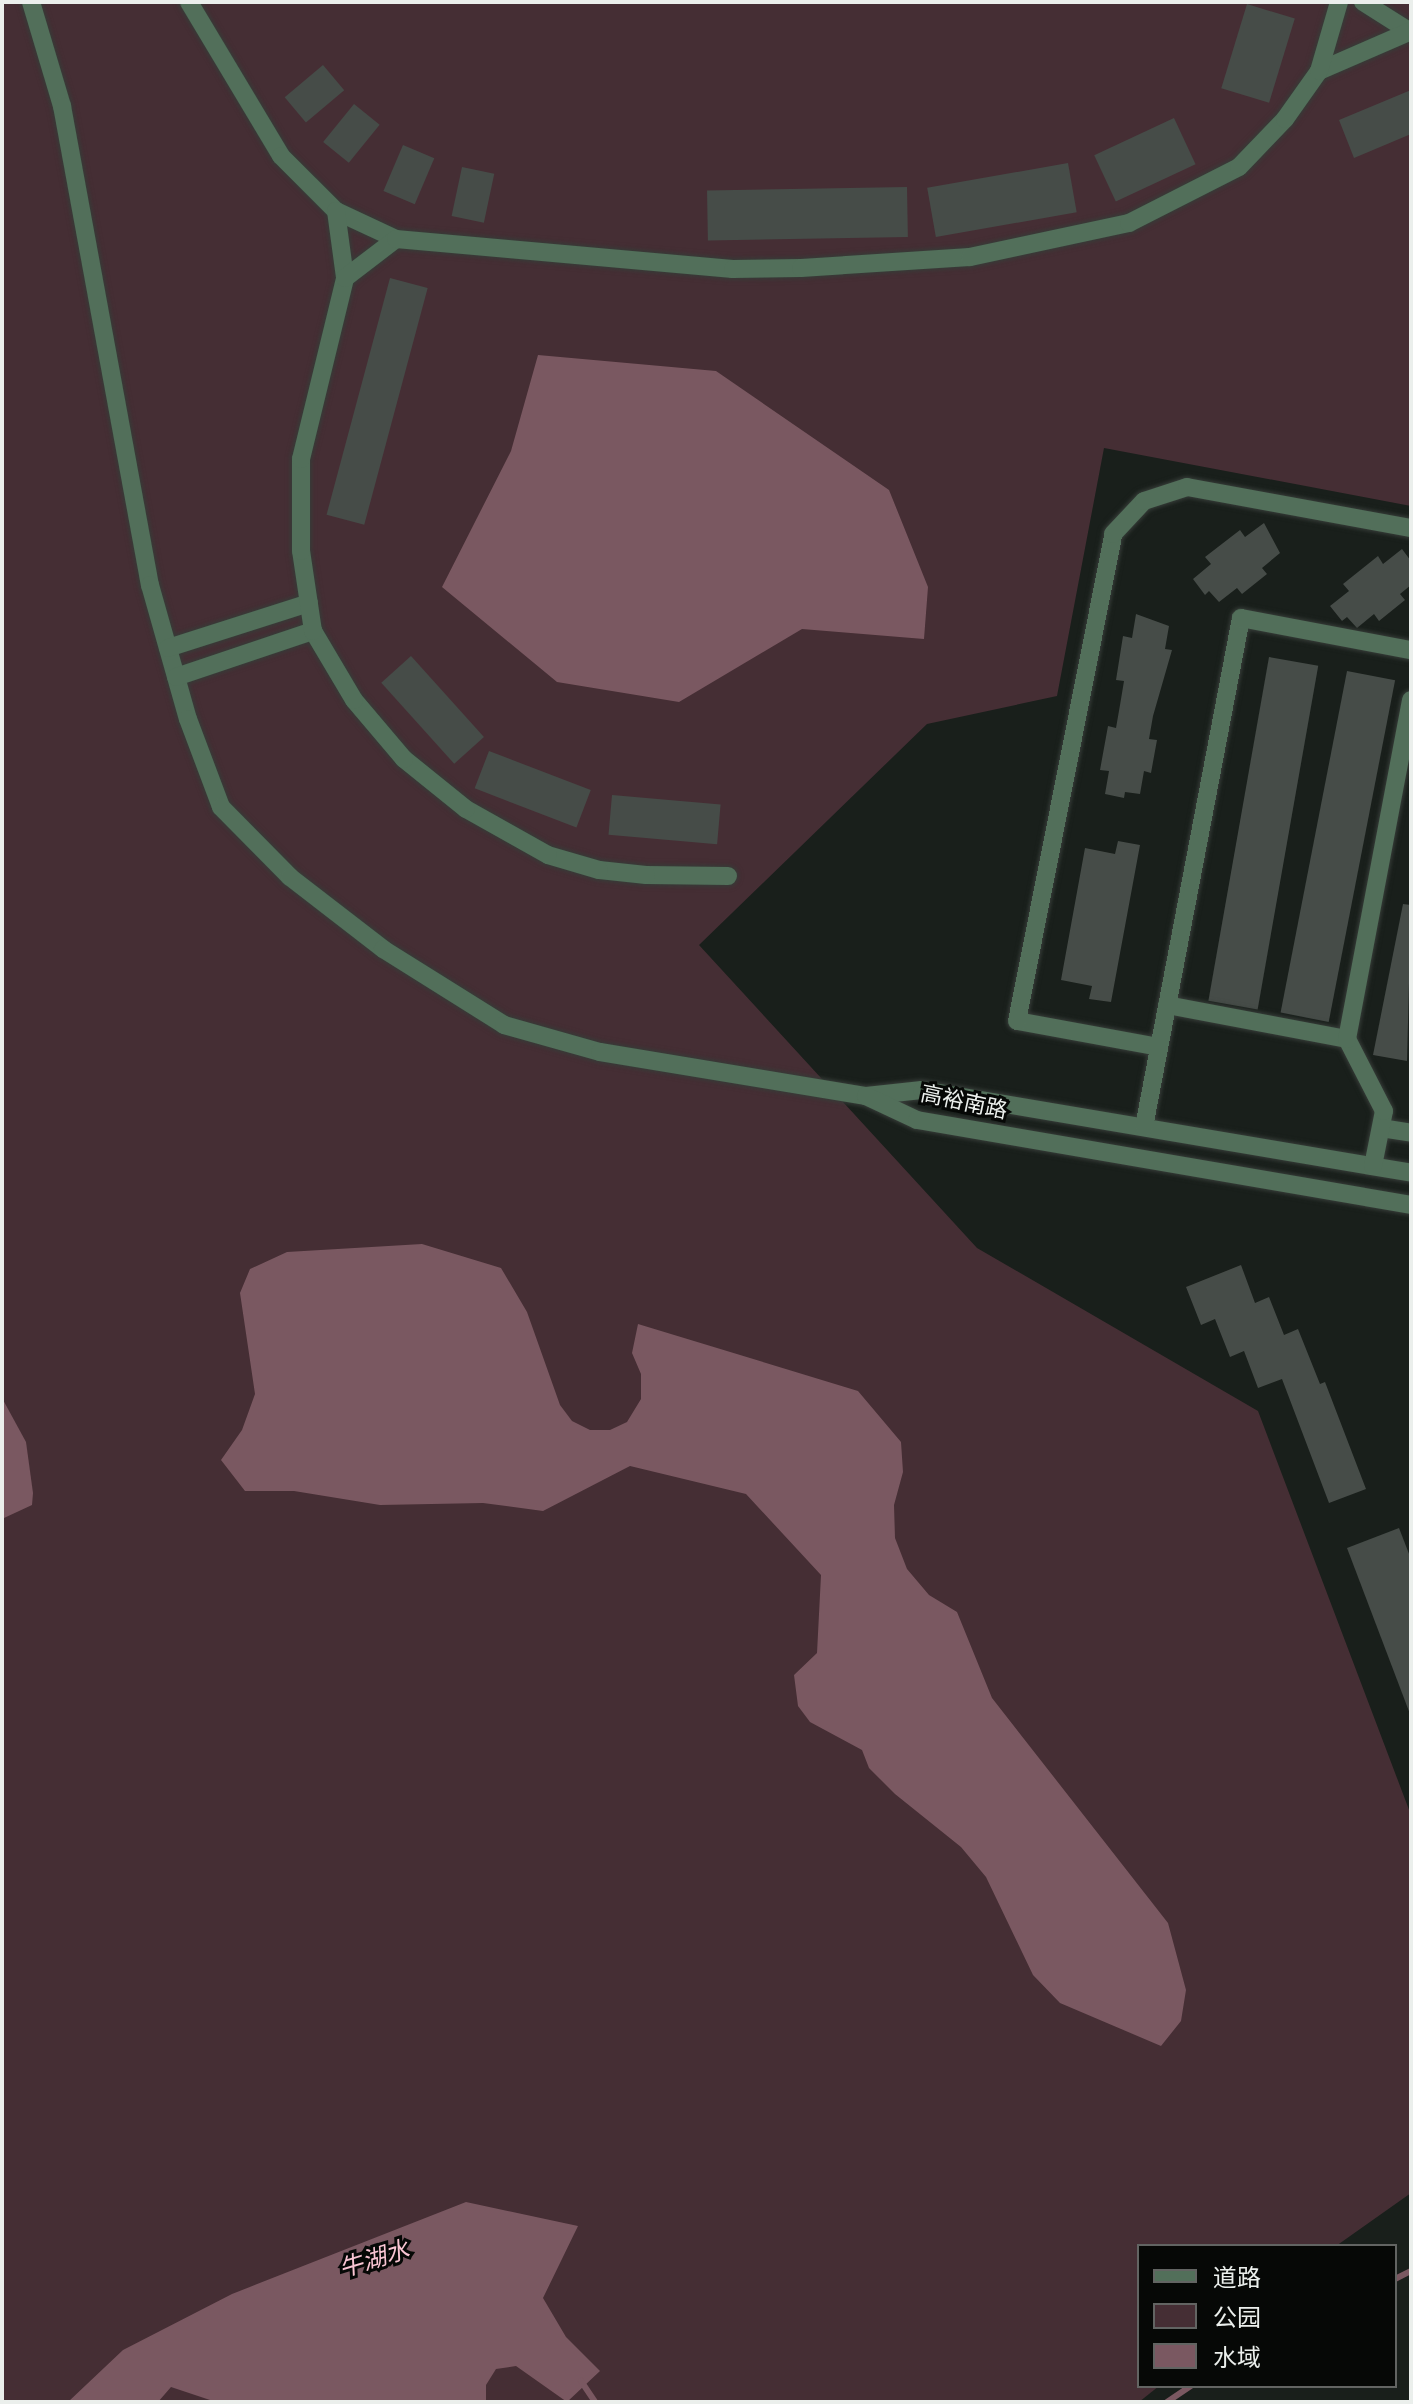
<!DOCTYPE html>
<meta charset="utf-8">
<style>
body{margin:0}
#map{position:relative;width:1413px;height:2404px;overflow:hidden;background:#191f1b;font-family:"Source Serif 4","Noto Sans SC",serif}
div>[style]{position:absolute}
.green>*{inset:0;background:#452e34}
.water>*{inset:0;background:#7a5861}
.stream>*{height:6px;margin:-3px;padding:0 3px;transform-origin:3px;border-radius:3px;background:#7a5861}
.building>*{inset:0;background:#464c48;transform-origin:0 0}
.roads{filter:drop-shadow(0 0 2px #363c38) drop-shadow(0 0 2px #363c38)}
.minor>*{height:18px;margin:-9px;padding:0 9px;transform-origin:9px;border-radius:9px;background:#526f5a}
span{translate:-50% -50%;white-space:nowrap;text-align:center;line-height:1.15;-webkit-text-stroke:6px #060806;paint-order:stroke}
.street-label{font-size:22px;color:#ebefec}
.water-label{font-size:24px;color:#f9c5d3;font-style:italic}
.frame{position:absolute;inset:0;border:4px solid #ebefec;pointer-events:none}
.legend{position:absolute;left:1137px;top:2244px;width:260px;height:144px;box-sizing:border-box;background:#060806;border:2px solid #626462;margin:0;padding:10px 14px;list-style:none;font-size:24px;color:#ebefec}
.legend li{display:flex;align-items:center;gap:16px;height:40px}
.legend b{width:40px;border:2px solid #626462}
</style>
<div id="map">
<div class="green">
<div style="clip-path:polygon(2px 2px,1411px 2px,1411px 506px,1104px 448px,1057px 696px,927px 724px,699px 945px,977px 1248px,1258px 1411px,1411px 1815px,1411px 2193px,1336px 2246px,1139px 2246px,1139px 2386px,1159px 2386px,1139px 2402px,2px 2402px)"></div>
</div>
<div class="water">
<div style="clip-path:polygon(538px 355px,716px 371px,889px 490px,928px 587px,924px 639px,802px 629px,679px 702px,557px 682px,442px 587px,511px 451px)"></div>
<div style="clip-path:polygon(422px 1244px,501px 1268px,527px 1312px,560px 1405px,572px 1421px,590px 1430px,610px 1430px,627px 1422px,641px 1399px,641px 1374px,632px 1353px,638px 1324px,858px 1391px,901px 1442px,903px 1472px,894px 1505px,895px 1538px,907px 1569px,929px 1595px,957px 1612px,992px 1698px,1168px 1923px,1186px 1990px,1181px 2021px,1161px 2046px,1060px 2003px,1033px 1975px,986px 1877px,961px 1847px,895px 1794px,869px 1768px,862px 1750px,810px 1722px,798px 1706px,794px 1675px,817px 1653px,821px 1575px,746px 1494px,630px 1466px,543px 1511px,483px 1503px,380px 1505px,294px 1491px,245px 1491px,221px 1460px,242px 1430px,255px 1394px,240px 1293px,250px 1269px,287px 1252px)"></div>
<div style="clip-path:polygon(2px 1398px,26px 1442px,33px 1493px,32px 1505px,4px 1518px)"></div>
<div style="clip-path:polygon(466px 2202px,578px 2226px,543px 2298px,566px 2337px,600px 2371px,567px 2402px,516px 2366px,496px 2369px,486px 2385px,486px 2402px,216px 2402px,171px 2387px,158px 2402px,68px 2402px,123px 2350px,232px 2294px)"></div>
</div>
<div class="stream">
<div style="left:1395px;top:2279px;width:18px;rotate:-27deg"></div>
<div style="left:581px;top:2381px;width:25px;rotate:56deg"></div>
<div style="left:1167px;top:2402px;width:29px;rotate:-34deg"></div>
</div>
<div class="building">
<div style="left:1247px;top:4px;width:50px;height:88px;rotate:17deg"></div>
<div style="left:323px;top:65px;width:33px;height:50px;rotate:50deg"></div>
<div style="clip-path:polygon(1411px 90px,1411px 134px,1354px 158px,1339px 120px)"></div>
<div style="left:354px;top:104px;width:33px;height:49px;rotate:39deg"></div>
<div style="left:1174px;top:118px;width:51px;height:88px;rotate:65deg"></div>
<div style="left:403px;top:145px;width:34px;height:50px;rotate:23deg"></div>
<div style="left:1068px;top:163px;width:50px;height:143px;rotate:80deg"></div>
<div style="left:462px;top:167px;width:33px;height:50px;rotate:12deg"></div>
<div style="left:907px;top:187px;width:50px;height:200px;rotate:89deg"></div>
<div style="left:390px;top:278px;width:39px;height:245px;rotate:15deg"></div>
<div style="clip-path:polygon(1264px 523px,1280px 553px,1262px 568px,1267px 574px,1242px 594px,1237px 588px,1219px 602px,1209px 591px,1205px 595px,1193px 579px,1211px 564px,1205px 557px,1240px 530px,1245px 537px)"></div>
<div style="clip-path:polygon(1402px 549px,1411px 561px,1411px 585px,1400px 594px,1405px 600px,1379px 621px,1374px 614px,1357px 628px,1347px 617px,1342px 621px,1330px 606px,1349px 591px,1343px 584px,1378px 556px,1383px 564px)"></div>
<div style="clip-path:polygon(1136px 614px,1169px 626px,1165px 649px,1172px 650px,1153px 716px,1149px 739px,1157px 740px,1151px 773px,1144px 771px,1140px 794px,1125px 792px,1124px 798px,1105px 794px,1109px 771px,1100px 770px,1108px 726px,1116px 728px,1120px 705px,1124px 681px,1116px 680px,1123px 636px,1132px 638px)"></div>
<div style="left:411px;top:656px;width:109px;height:40px;rotate:48deg"></div>
<div style="left:1269px;top:657px;width:50px;height:349px;rotate:10deg"></div>
<div style="left:1347px;top:671px;width:49px;height:348px;rotate:11deg"></div>
<div style="left:489px;top:751px;width:109px;height:40px;rotate:21deg"></div>
<div style="left:612px;top:795px;width:109px;height:40px;rotate:5deg"></div>
<div style="clip-path:polygon(1118px 841px,1140px 845px,1111px 1002px,1089px 999px,1092px 986px,1061px 980px,1085px 848px,1115px 854px)"></div>
<div style="clip-path:polygon(1403px 904px,1411px 905px,1407px 1061px,1373px 1055px)"></div>
<div style="clip-path:polygon(1241px 1265px,1255px 1303px,1269px 1297px,1284px 1335px,1298px 1329px,1320px 1384px,1325px 1382px,1366px 1489px,1329px 1503px,1282px 1379px,1258px 1388px,1244px 1351px,1230px 1357px,1215px 1319px,1201px 1325px,1186px 1287px)"></div>
<div style="clip-path:polygon(1399px 1528px,1411px 1559px,1410px 1714px,1347px 1548px)"></div>
</div>
<div class="roads">
<div class="minor">
<div style="left:31px;top:2px;width:109px;rotate:73.4deg"></div>
<div style="left:62px;top:106px;width:487px;rotate:79.6deg"></div>
<div style="left:150px;top:585px;width:139px;rotate:74.2deg"></div>
<div style="left:188px;top:719px;width:94px;rotate:69.4deg"></div>
<div style="left:221px;top:807px;width:98px;rotate:45.4deg"></div>
<div style="left:290px;top:877px;width:118px;rotate:37.7deg"></div>
<div style="left:383px;top:949px;width:143px;rotate:32.1deg"></div>
<div style="left:504px;top:1025px;width:100px;rotate:15.7deg"></div>
<div style="left:600px;top:1052px;width:270px;rotate:9.4deg"></div>
<div style="left:866px;top:1096px;width:56px;rotate:-6.1deg"></div>
<div style="left:922px;top:1090px;width:496px;rotate:9.6deg"></div>
<div style="left:189px;top:2px;width:179px;rotate:59.1deg"></div>
<div style="left:281px;top:156px;width:78px;rotate:45deg"></div>
<div style="left:336px;top:211px;width:66px;rotate:25deg"></div>
<div style="left:1363px;top:2px;width:54px;rotate:32.2deg"></div>
<div style="left:1319px;top:71px;width:100px;rotate:-23.5deg"></div>
<div style="left:336px;top:211px;width:68px;rotate:82.3deg"></div>
<div style="left:168px;top:648px;width:148px;rotate:-17.7deg"></div>
<div style="left:176px;top:677px;width:145px;rotate:-18.6deg"></div>
<div style="left:728px;top:876px;width:82px;rotate:-179.3deg"></div>
<div style="left:646px;top:875px;width:47px;rotate:-173.9deg"></div>
<div style="left:599px;top:870px;width:53px;rotate:-163.6deg"></div>
<div style="left:548px;top:855px;width:94px;rotate:-150.7deg"></div>
<div style="left:466px;top:809px;width:80px;rotate:-141.1deg"></div>
<div style="left:404px;top:759px;width:77px;rotate:-130.3deg"></div>
<div style="left:354px;top:700px;width:80px;rotate:-120.7deg"></div>
<div style="left:313px;top:631px;width:81px;rotate:-98.5deg"></div>
<div style="left:301px;top:551px;width:92px;rotate:-90deg"></div>
<div style="left:301px;top:459px;width:186px;rotate:-76.3deg"></div>
<div style="left:345px;top:278px;width:64px;rotate:-37.4deg"></div>
<div style="left:396px;top:239px;width:338px;rotate:5.1deg"></div>
<div style="left:733px;top:269px;width:68px;rotate:-0.8deg"></div>
<div style="left:801px;top:268px;width:169px;rotate:-3.7deg"></div>
<div style="left:970px;top:257px;width:163px;rotate:-12.1deg"></div>
<div style="left:1129px;top:223px;width:123px;rotate:-27deg"></div>
<div style="left:1239px;top:167px;width:66px;rotate:-46.2deg"></div>
<div style="left:1285px;top:119px;width:59px;rotate:-54.7deg"></div>
<div style="left:1319px;top:71px;width:72px;rotate:-73.8deg"></div>
<div style="left:1167px;top:1005px;width:183px;rotate:10.7deg"></div>
<div style="left:1159px;top:1047px;width:144px;rotate:-169.6deg"></div>
<div style="left:1017px;top:1021px;width:496px;rotate:-78.8deg"></div>
<div style="left:1113px;top:534px;width:45px;rotate:-46.8deg"></div>
<div style="left:1144px;top:501px;width:45px;rotate:-18deg"></div>
<div style="left:1187px;top:487px;width:228px;rotate:10.4deg"></div>
<div style="left:866px;top:1096px;width:56px;rotate:25.2deg"></div>
<div style="left:917px;top:1120px;width:501px;rotate:9.76deg"></div>
<div style="left:1144px;top:1127px;width:518px;rotate:-79.21deg"></div>
<div style="left:1241px;top:618px;width:173px;rotate:10.7deg"></div>
<div style="left:1381px;top:1128px;width:30px;rotate:9deg"></div>
<div style="left:1373px;top:1166px;width:56px;rotate:-78.7deg"></div>
<div style="left:1384px;top:1111px;width:81px;rotate:-117.2deg"></div>
<div style="left:1347px;top:1039px;width:345px;rotate:-79.3deg"></div>
</div>
</div>
<div class="street-label">
<span style="left:964px;top:1102px;rotate:12deg">高裕南路</span>
</div>
<div class="water-label">
<span style="left:374px;top:2259px;rotate:-17deg">牛湖水</span>
</div>
<div class="frame"></div>
<ul class="legend">
<li><b style="height:10px;background:#526f5a"></b>道路</li>
<li><b style="height:22px;background:#452e34"></b>公园</li>
<li><b style="height:22px;background:#7a5861"></b>水域</li>
</ul>
</div>
